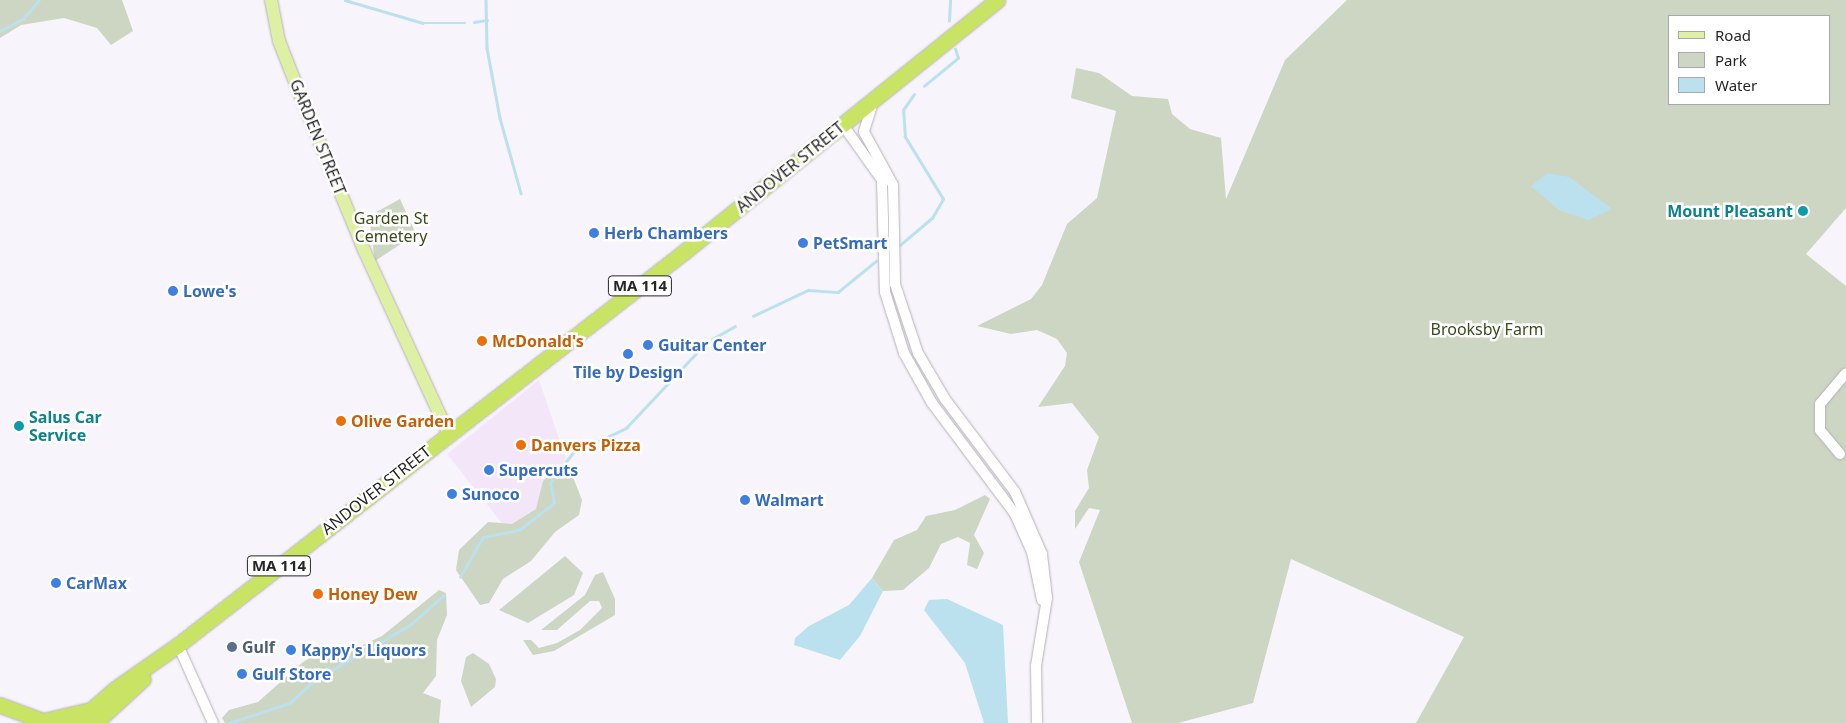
<!DOCTYPE html>
<style>
body{margin:0}
#map{position:relative;width:1846px;height:723px;overflow:hidden;background:#f7f4fb;font-family:"Noto Sans",sans-serif}
div>[style]{position:absolute}
.commercial>*{inset:0;background:#f4e6f9}
.green>*{inset:0;background:#cdd6c2}
.water>*{inset:0;background:#bbe1ee}
.stream>*{height:2.5px;margin:-1.25px;padding:0 1.25px;transform-origin:1.25px;border-radius:1.25px;background:#bbe1ee}
.roads{filter:drop-shadow(0 0 1px #b5b2b8) drop-shadow(0 0 1px #b5b2b8)}
.minor>*{height:10px;margin:-5px;padding:0 5px;transform-origin:5px;border-radius:5px;background:#fff}
.major>*{height:12px;margin:-6px;padding:0 6px;transform-origin:6px;border-radius:6px;background:#dfefa3}
.highway>*{height:15px;margin:-7.5px;padding:0 7.5px;transform-origin:7.5px;border-radius:7.5px;background:#c9e465}
.dots>*{width:14px;height:14px;translate:-50% -50%;box-sizing:border-box;border:2px solid #fff;border-radius:50%}
span{translate:-50% -50%;white-space:nowrap;text-align:center;line-height:1.15;-webkit-text-stroke:5px #fff;paint-order:stroke}
.shield-label span{padding:1px 4px;background:#fff;border:1px solid;border-radius:4px;-webkit-text-stroke-width:0}
.shield-label{font-size:15px;color:#252427;font-weight:700}
.street-label{font-size:16px;color:#252427}
.culture-label{font-size:16px;color:#0d838f;font-weight:700}
.right{translate:-100% -50%;text-align:right}
.left{translate:0 -50%;text-align:left}
.park-label{font-size:16px;color:#394c1d}
.shop-label{font-size:16px;color:#366cbe;font-weight:700}
.food-label{font-size:16px;color:#c56008;font-weight:700}
.service-label{font-size:16px;color:#4e5e75;font-weight:700}
.legend{position:absolute;left:1668px;top:15px;width:162px;height:90px;box-sizing:border-box;background:#fff;border:1px solid #a8a7a9;margin:0;padding:6px 9px;list-style:none;font-size:15px;color:#252427}
.legend li{display:flex;align-items:center;gap:10px;height:25px}
.legend b{width:25px;border:1px solid #a8a7a9}
</style>
<div id="map">
<div class="commercial">
<div style="clip-path:polygon(539px 380px,566px 459px,550px 483px,554px 503px,509px 532px,447px 454px)"></div>
</div>
<div class="green">
<div style="clip-path:polygon(0 0,122px 0,133px 31px,111px 45px,97px 28px,64px 18px,21px 25px,0 38px)"></div>
<div style="clip-path:polygon(evenodd,1347px 0,1846px 0,1846px 208px,1806px 254px,1846px 286px,1846px 723px,1416px 723px,1464px 637px,1291px 559px,1253px 703px,1178px 723px,1132px 723px,1079px 562px,1100px 510px,1089px 508px,1075px 529px,1075px 511px,1089px 488px,1087px 470px,1099px 437px,1072px 403px,1038px 407px,1065px 366px,1067px 353px,1057px 339px,1037px 330px,1011px 334px,977px 326px,1031px 299px,1042px 285px,1067px 224px,1097px 198px,1116px 111px,1071px 98px,1076px 68px,1099px 73px,1132px 96px,1168px 99px,1172px 114px,1190px 129px,1221px 138px,1226px 199px,1285px 60px,1347px 0,1670px 16px,1830px 16px,1830px 104px,1670px 104px,1670px 16px)"></div>
<div style="clip-path:polygon(400px 199px,416px 234px,375px 261px,369px 216px)"></div>
<div style="clip-path:polygon(567px 462px,582px 500px,579px 515px,555px 532px,531px 561px,503px 579px,489px 603px,480px 605px,456px 570px,459px 550px,488px 522px,512px 524px,536px 509px,543px 481px)"></div>
<div style="clip-path:polygon(985px 495px,990px 499px,974px 535px,984px 553px,977px 569px,967px 565px,970px 543px,958px 537px,941px 544px,929px 568px,903px 590px,883px 591px,872px 578px,894px 540px,917px 530px,926px 516px,955px 510px)"></div>
<div style="clip-path:polygon(565px 556px,583px 573px,574px 595px,528px 623px,499px 610px)"></div>
<div style="clip-path:polygon(603px 572px,615px 599px,615px 615px,554px 651px,533px 655px,523px 640px,531px 640px,539px 648px,557px 643px,580px 630px,602px 608px,599px 601px,590px 601px,557px 630px,541px 630px,585px 595px,595px 575px)"></div>
<div style="clip-path:polygon(439px 590px,446px 593px,447px 615px,437px 640px,436px 676px,423px 693px,441px 700px,439px 723px,225px 723px,222px 718px,229px 710px,258px 702px,303px 662px,332px 645px,354px 649px,382px 636px)"></div>
<div style="clip-path:polygon(473px 653px,489px 664px,496px 679px,495px 687px,471px 707px,461px 681px,466px 657px)"></div>
</div>
<div class="water">
<div style="clip-path:polygon(1548px 173px,1569px 177px,1612px 209px,1588px 220px,1559px 210px,1531px 186px)"></div>
<div style="clip-path:polygon(872px 578px,883px 591px,860px 636px,840px 660px,794px 645px,795px 638px,809px 626px,849px 605px)"></div>
<div style="clip-path:polygon(947px 599px,1003px 625px,1008px 723px,984px 723px,965px 663px,924px 610px,929px 600px)"></div>
</div>
<div class="stream">
<div style="left:345px;top:0;width:81px;rotate:16.4deg"></div>
<div style="left:423px;top:23px;width:42px"></div>
<div style="left:486px;top:0;width:48px;rotate:88.8deg"></div>
<div style="left:487px;top:48px;width:71px;rotate:79.5deg"></div>
<div style="left:500px;top:118px;width:78px;rotate:74.4deg"></div>
<div style="left:949px;top:21px;width:21px;rotate:-87deg"></div>
<div style="left:474px;top:22px;width:13px;rotate:-9deg"></div>
<div style="left:0;top:31px;width:26px;rotate:-28deg"></div>
<div style="left:23px;top:19px;width:25px;rotate:-50deg"></div>
<div style="left:924px;top:86px;width:44px;rotate:-39.5deg"></div>
<div style="left:958px;top:58px;width:9px;rotate:-108deg"></div>
<div style="left:900px;top:245px;width:42px;rotate:-40.2deg"></div>
<div style="left:932px;top:218px;width:22px;rotate:-60deg"></div>
<div style="left:943px;top:199px;width:73px;rotate:-121.5deg"></div>
<div style="left:905px;top:137px;width:27px;rotate:-94deg"></div>
<div style="left:903px;top:110px;width:19px;rotate:-55deg"></div>
<div style="left:753px;top:316px;width:61px;rotate:-25.3deg"></div>
<div style="left:808px;top:290px;width:30px;rotate:4deg"></div>
<div style="left:838px;top:292px;width:49px;rotate:-39.2deg"></div>
<div style="left:712px;top:339px;width:26px;rotate:-29deg"></div>
<div style="left:593px;top:444px;width:37px;rotate:-26deg"></div>
<div style="left:626px;top:428px;width:115px;rotate:-46.8deg"></div>
<div style="left:460px;top:577px;width:46px;rotate:-60.1deg"></div>
<div style="left:483px;top:537px;width:37px;rotate:-11deg"></div>
<div style="left:519px;top:530px;width:44px;rotate:-37.6deg"></div>
<div style="left:554px;top:503px;width:20px;rotate:-101deg"></div>
<div style="left:550px;top:483px;width:39px;rotate:-53deg"></div>
<div style="left:229px;top:723px;width:64px;rotate:-18.2deg"></div>
<div style="left:290px;top:703px;width:35px;rotate:-43deg"></div>
<div style="left:316px;top:679px;width:108px;rotate:-29.9deg"></div>
<div style="left:410px;top:625px;width:45px;rotate:-41.4deg"></div>
</div>
<div class="roads">
<div class="minor">
<div style="left:873px;top:102px;width:31px;rotate:107deg"></div>
<div style="left:864px;top:132px;width:60px;rotate:61.3deg"></div>
<div style="left:893px;top:185px;width:99px;rotate:88.8deg"></div>
<div style="left:895px;top:284px;width:73px;rotate:71.6deg"></div>
<div style="left:918px;top:353px;width:53px;rotate:59.6deg"></div>
<div style="left:945px;top:399px;width:116px;rotate:53deg"></div>
<div style="left:1015px;top:492px;width:68px;rotate:66.5deg"></div>
<div style="left:1042px;top:554px;width:44px;rotate:83.5deg"></div>
<div style="left:1047px;top:598px;width:69px;rotate:99.2deg"></div>
<div style="left:1036px;top:666px;width:57px;rotate:89deg"></div>
<div style="left:843px;top:125px;width:67px;rotate:54.7deg"></div>
<div style="left:882px;top:180px;width:112px;rotate:88.5deg"></div>
<div style="left:885px;top:292px;width:64px;rotate:72.7deg"></div>
<div style="left:904px;top:353px;width:57px;rotate:60.8deg"></div>
<div style="left:932px;top:403px;width:139px;rotate:53.2deg"></div>
<div style="left:1015px;top:514px;width:42px;rotate:65.9deg"></div>
<div style="left:1032px;top:552px;width:49px;rotate:78.2deg"></div>
<div style="left:1840px;top:454px;width:31px;rotate:-130deg"></div>
<div style="left:1820px;top:430px;width:26px;rotate:-90deg"></div>
<div style="left:1820px;top:404px;width:40px;rotate:-50deg"></div>
<div style="left:178px;top:645px;width:85px;rotate:65.8deg"></div>
</div>
<div class="major">
<div style="left:271px;top:0;width:42px;rotate:79deg"></div>
<div style="left:279px;top:41px;width:60px;rotate:68.6deg"></div>
<div style="left:301px;top:97px;width:165px;rotate:67.6deg"></div>
<div style="left:364px;top:250px;width:204px;rotate:65.3deg"></div>
</div>
<div class="highway">
<div style="left:0;top:705px;width:46px;rotate:20.4deg"></div>
<div style="left:43px;top:721px;width:44px;rotate:-13.1deg"></div>
<div style="left:76px;top:723px;width:52px;rotate:-41.1deg"></div>
<div style="left:115px;top:689px;width:77px;rotate:-34.9deg"></div>
<div style="left:178px;top:645px;width:641px;rotate:-37.84deg"></div>
<div style="left:684px;top:252px;width:402px;rotate:-38.8deg"></div>
<div style="left:95px;top:723px;width:65px;rotate:-42.5deg"></div>
</div>
</div>
<div class="dots">
<div style="left:1803px;top:211px;background:#0f9aa8"></div>
<div style="left:594px;top:233px;background:#3f7fe0"></div>
<div style="left:803px;top:243px;background:#3f7fe0"></div>
<div style="left:173px;top:291px;background:#3f7fe0"></div>
<div style="left:482px;top:341px;background:#e8710a"></div>
<div style="left:648px;top:345px;background:#3f7fe0"></div>
<div style="left:628px;top:354px;background:#3f7fe0"></div>
<div style="left:341px;top:421px;background:#e8710a"></div>
<div style="left:19px;top:426px;background:#0f9aa8"></div>
<div style="left:521px;top:445px;background:#e8710a"></div>
<div style="left:489px;top:470px;background:#3f7fe0"></div>
<div style="left:452px;top:494px;background:#3f7fe0"></div>
<div style="left:745px;top:500px;background:#3f7fe0"></div>
<div style="left:56px;top:583px;background:#3f7fe0"></div>
<div style="left:318px;top:594px;background:#e8710a"></div>
<div style="left:232px;top:647px;background:#5c6f8a"></div>
<div style="left:291px;top:650px;background:#3f7fe0"></div>
<div style="left:242px;top:674px;background:#3f7fe0"></div>
</div>
<div class="shield-label">
<span style="left:640px;top:286px">MA 114</span>
<span style="left:279px;top:566px">MA 114</span>
</div>
<div class="street-label">
<span style="left:318px;top:137px;rotate:68deg">GARDEN STREET</span>
<span style="left:790px;top:167px;rotate:-39deg">ANDOVER STREET</span>
<span style="left:376px;top:490px;rotate:-38deg">ANDOVER STREET</span>
</div>
<div class="culture-label">
<span class="right" style="left:1793px;top:211px">Mount Pleasant</span>
<span class="left" style="left:29px;top:426px">Salus Car<br>Service</span>
</div>
<div class="park-label">
<span style="left:391px;top:227px">Garden St<br>Cemetery</span>
<span style="left:1487px;top:329px">Brooksby Farm</span>
</div>
<div class="shop-label">
<span class="left" style="left:604px;top:233px">Herb Chambers</span>
<span class="left" style="left:813px;top:243px">PetSmart</span>
<span class="left" style="left:183px;top:291px">Lowe's</span>
<span class="left" style="left:658px;top:345px">Guitar Center</span>
<span style="left:628px;top:372px">Tile by Design</span>
<span class="left" style="left:499px;top:470px">Supercuts</span>
<span class="left" style="left:462px;top:494px">Sunoco</span>
<span class="left" style="left:755px;top:500px">Walmart</span>
<span class="left" style="left:66px;top:583px">CarMax</span>
<span class="left" style="left:301px;top:650px">Kappy's Liquors</span>
<span class="left" style="left:252px;top:674px">Gulf Store</span>
</div>
<div class="food-label">
<span class="left" style="left:492px;top:341px">McDonald's</span>
<span class="left" style="left:351px;top:421px">Olive Garden</span>
<span class="left" style="left:531px;top:445px">Danvers Pizza</span>
<span class="left" style="left:328px;top:594px">Honey Dew</span>
</div>
<div class="service-label">
<span class="left" style="left:242px;top:647px">Gulf</span>
</div>
<ul class="legend">
<li><b style="height:6px;background:#dfefa3"></b>Road</li>
<li><b style="height:14px;background:#cdd6c2"></b>Park</li>
<li><b style="height:14px;background:#bbe1ee"></b>Water</li>
</ul>
</div>
